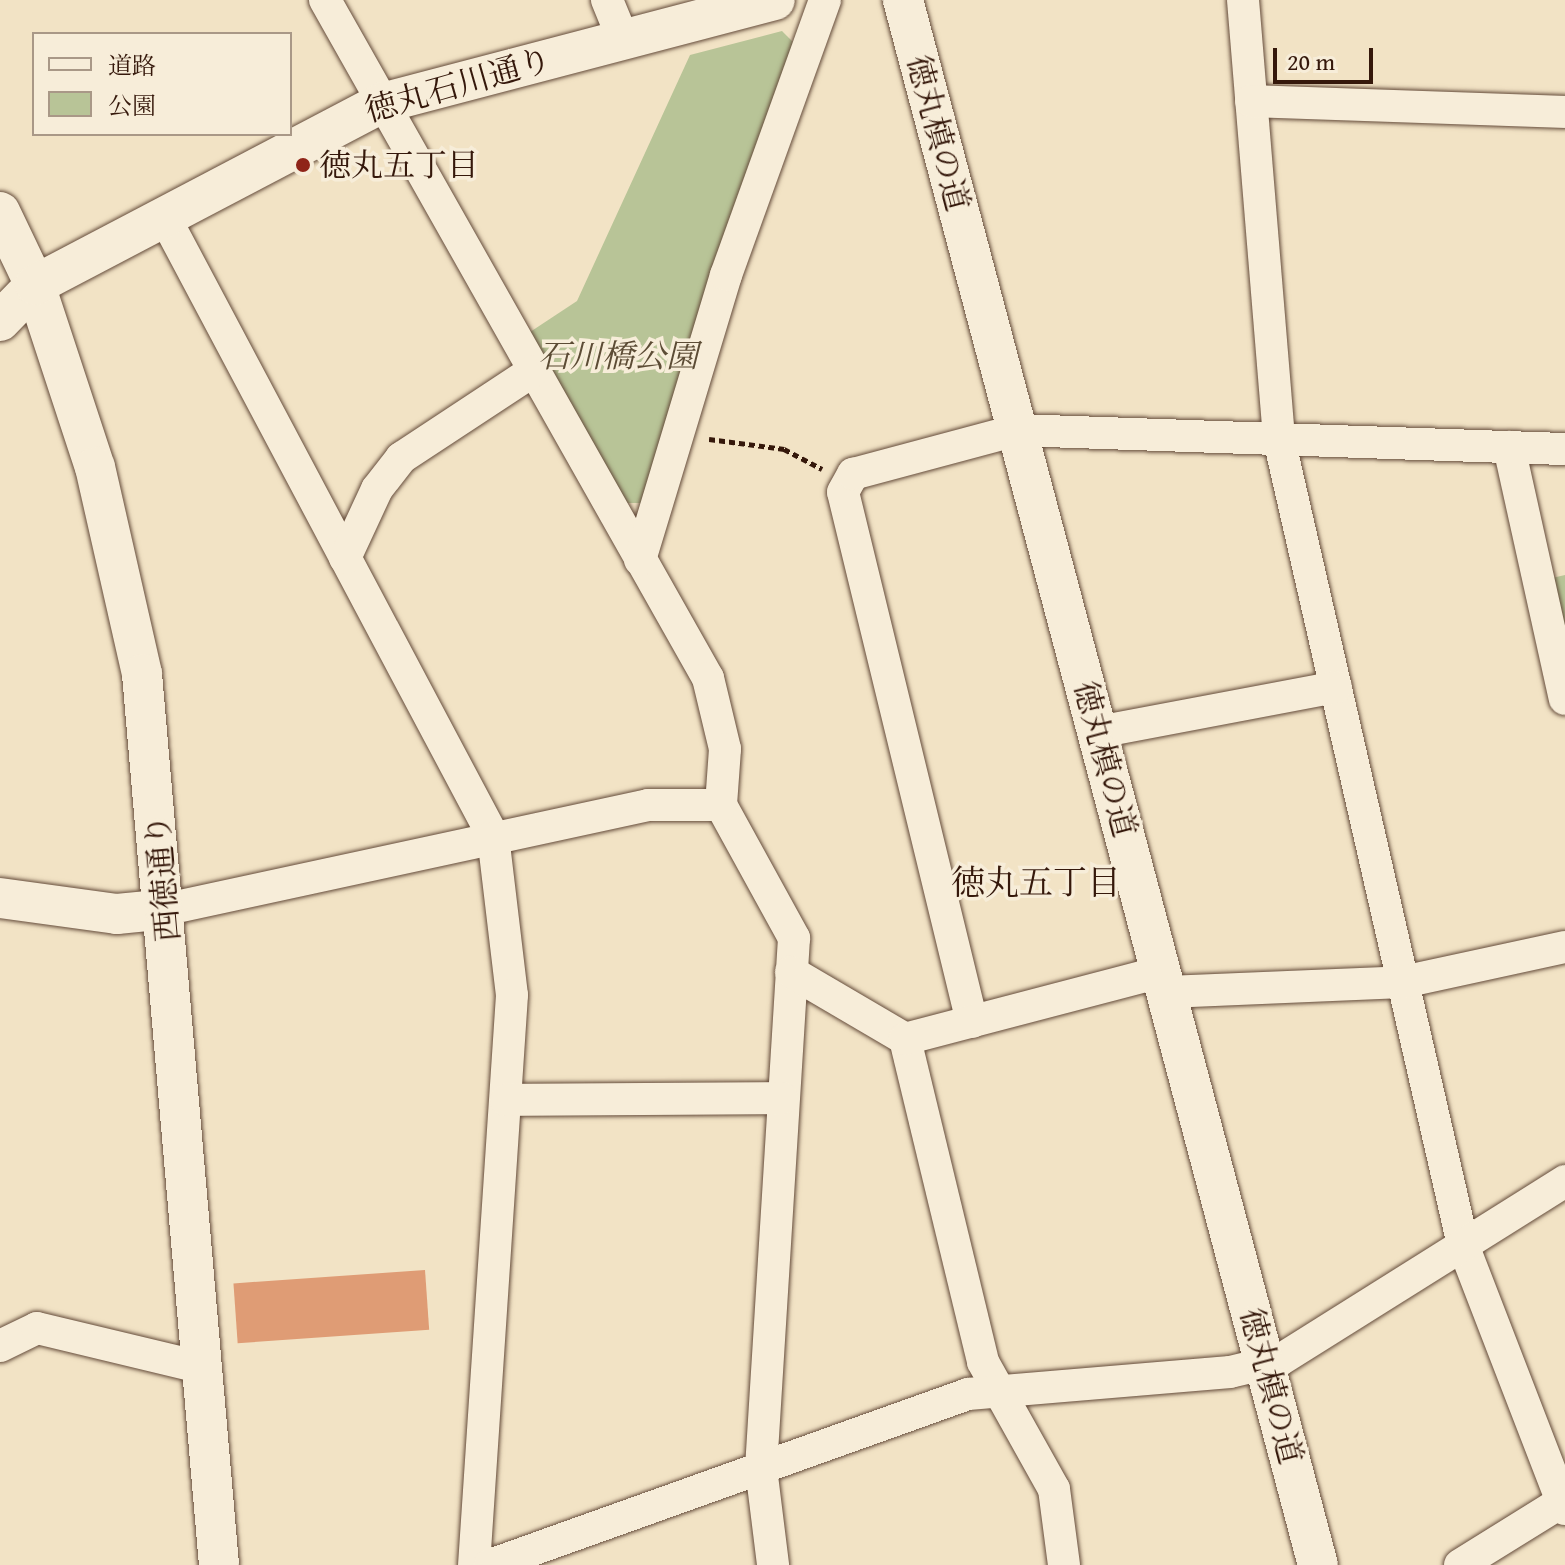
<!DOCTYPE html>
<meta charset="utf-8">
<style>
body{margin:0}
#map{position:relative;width:1565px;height:1565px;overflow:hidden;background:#f2e3c5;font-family:"Gentium Book Plus","Noto Serif JP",serif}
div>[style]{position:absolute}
.green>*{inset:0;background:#b8c497}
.building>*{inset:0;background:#df9c75;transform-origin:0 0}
.path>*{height:5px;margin-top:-2.5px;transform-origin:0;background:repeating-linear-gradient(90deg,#35180b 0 6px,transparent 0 10px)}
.roads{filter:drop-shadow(0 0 2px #644b3a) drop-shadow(0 0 2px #644b3a)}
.minor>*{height:32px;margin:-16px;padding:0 16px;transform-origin:16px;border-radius:16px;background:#f7edd9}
.tertiary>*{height:40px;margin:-20px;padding:0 20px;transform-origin:20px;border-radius:20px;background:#f7edd9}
.dots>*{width:22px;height:22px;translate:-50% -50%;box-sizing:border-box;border:4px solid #f7edd9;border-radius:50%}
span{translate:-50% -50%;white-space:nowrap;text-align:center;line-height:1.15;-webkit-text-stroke:7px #f7edd9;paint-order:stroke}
.street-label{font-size:32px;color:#35180b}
.poi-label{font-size:32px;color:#35180b}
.left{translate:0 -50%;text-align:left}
.park-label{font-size:32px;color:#5c4c35;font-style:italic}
.neighbourhood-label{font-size:34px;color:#35180b}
.legend{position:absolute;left:32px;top:32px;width:260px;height:104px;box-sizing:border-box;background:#f7edd9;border:2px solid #a99887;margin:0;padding:10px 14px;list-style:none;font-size:24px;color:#35180b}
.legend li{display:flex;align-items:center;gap:16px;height:40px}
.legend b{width:40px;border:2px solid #a99887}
.scale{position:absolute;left:1273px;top:48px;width:100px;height:36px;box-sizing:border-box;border:4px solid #35180b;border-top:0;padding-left:10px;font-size:24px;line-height:28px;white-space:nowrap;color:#35180b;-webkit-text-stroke:6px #f7edd9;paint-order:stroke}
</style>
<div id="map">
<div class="green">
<div style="clip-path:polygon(782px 31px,795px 44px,646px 503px,625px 503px,527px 334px,577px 301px,690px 55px)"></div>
<div style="clip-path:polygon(1565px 575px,1565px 634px,1552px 578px)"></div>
</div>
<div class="building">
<div style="left:425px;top:1270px;width:60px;height:192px;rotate:86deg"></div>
</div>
<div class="path">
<div style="left:709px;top:439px;width:76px;rotate:7.6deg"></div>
<div style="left:784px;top:449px;width:43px;rotate:27.8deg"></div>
</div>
<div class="roads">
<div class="minor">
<div style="left:325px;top:0;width:779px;rotate:60.54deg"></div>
<div style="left:708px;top:678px;width:73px;rotate:76.5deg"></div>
<div style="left:725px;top:749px;width:56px;rotate:94.1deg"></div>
<div style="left:721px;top:805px;width:152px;rotate:61.2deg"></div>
<div style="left:794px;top:938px;width:531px;rotate:93.56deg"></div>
<div style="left:761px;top:1468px;width:98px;rotate:82.9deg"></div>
<div style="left:607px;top:0;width:42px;rotate:67.7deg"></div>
<div style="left:1243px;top:0;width:440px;rotate:85.3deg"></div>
<div style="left:1279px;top:439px;width:827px;rotate:77.14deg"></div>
<div style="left:1463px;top:1245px;width:283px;rotate:68.9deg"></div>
<div style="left:1251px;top:101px;width:314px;rotate:2deg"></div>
<div style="left:164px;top:216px;width:702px;rotate:62.05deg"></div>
<div style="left:493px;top:836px;width:160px;rotate:83.2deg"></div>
<div style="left:512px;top:995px;width:571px;rotate:93.81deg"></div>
<div style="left:1509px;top:447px;width:258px;rotate:77.5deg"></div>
<div style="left:345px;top:558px;width:76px;rotate:-65.1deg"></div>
<div style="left:377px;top:489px;width:39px;rotate:-52deg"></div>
<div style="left:401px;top:458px;width:158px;rotate:-33.4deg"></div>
<div style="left:640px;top:560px;width:298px;rotate:-73.2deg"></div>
<div style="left:726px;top:275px;width:292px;rotate:-70.2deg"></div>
<div style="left:1098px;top:732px;width:242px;rotate:-10.7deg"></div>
<div style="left:167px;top:909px;width:492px;rotate:-12.2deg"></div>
<div style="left:648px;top:805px;width:73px"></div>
<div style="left:791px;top:972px;width:132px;rotate:30.4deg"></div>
<div style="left:905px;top:1039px;width:332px;rotate:76.4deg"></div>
<div style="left:983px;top:1362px;width:145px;rotate:60.8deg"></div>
<div style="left:1054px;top:1489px;width:77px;rotate:82.5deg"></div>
<div style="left:1167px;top:992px;width:236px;rotate:-2.4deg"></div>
<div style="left:1403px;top:982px;width:166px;rotate:-12.2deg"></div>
<div style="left:972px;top:1022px;width:545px;rotate:-103.68deg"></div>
<div style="left:843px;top:492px;width:21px;rotate:-61deg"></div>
<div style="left:853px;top:474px;width:170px;rotate:-15deg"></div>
<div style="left:1017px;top:430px;width:548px;rotate:1.99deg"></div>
<div style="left:905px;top:1039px;width:265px;rotate:-14.7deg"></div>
<div style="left:506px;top:1100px;width:276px;rotate:-0.4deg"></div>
<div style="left:0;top:1346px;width:41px;rotate:-25.9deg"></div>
<div style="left:37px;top:1328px;width:171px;rotate:13.5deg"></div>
<div style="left:490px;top:1565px;width:508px;rotate:-19.68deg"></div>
<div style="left:968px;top:1394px;width:263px;rotate:-4.8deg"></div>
<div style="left:1230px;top:1372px;width:51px;rotate:-13.5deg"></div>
<div style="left:1280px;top:1360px;width:337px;rotate:-32.1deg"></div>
<div style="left:1460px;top:1565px;width:123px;rotate:-31.8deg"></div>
</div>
<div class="tertiary">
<div style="left:903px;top:0;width:1619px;rotate:75.15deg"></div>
<div style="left:0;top:212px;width:81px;rotate:64.4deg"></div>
<div style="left:35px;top:285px;width:192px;rotate:71.8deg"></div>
<div style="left:95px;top:467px;width:212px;rotate:77.2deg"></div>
<div style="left:142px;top:674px;width:894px;rotate:85.06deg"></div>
<div style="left:0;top:321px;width:50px;rotate:-45.8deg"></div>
<div style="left:35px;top:285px;width:392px;rotate:-27.7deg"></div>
<div style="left:382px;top:103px;width:406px;rotate:-14.7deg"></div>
<div style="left:0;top:898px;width:118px;rotate:7.8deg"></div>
<div style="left:117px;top:914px;width:50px;rotate:-5.7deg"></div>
</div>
</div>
<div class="dots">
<div style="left:303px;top:165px;background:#8f2418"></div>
</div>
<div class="street-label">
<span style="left:458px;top:85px;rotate:-16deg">徳丸石川通り</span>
<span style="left:938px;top:133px;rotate:75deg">徳丸槙の道</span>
<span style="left:1105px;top:759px;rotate:75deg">徳丸槙の道</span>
<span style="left:163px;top:878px;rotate:-95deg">西徳通り</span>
<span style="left:1271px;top:1386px;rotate:75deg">徳丸槙の道</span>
</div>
<div class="poi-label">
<span class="left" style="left:319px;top:165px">徳丸五丁目</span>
</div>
<div class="park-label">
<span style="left:618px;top:356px">石川橋公園</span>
</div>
<div class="neighbourhood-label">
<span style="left:1036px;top:882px">徳丸五丁目</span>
</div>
<ul class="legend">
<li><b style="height:10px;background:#f7edd9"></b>道路</li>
<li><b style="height:22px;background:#b8c497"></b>公園</li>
</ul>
<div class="scale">20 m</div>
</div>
